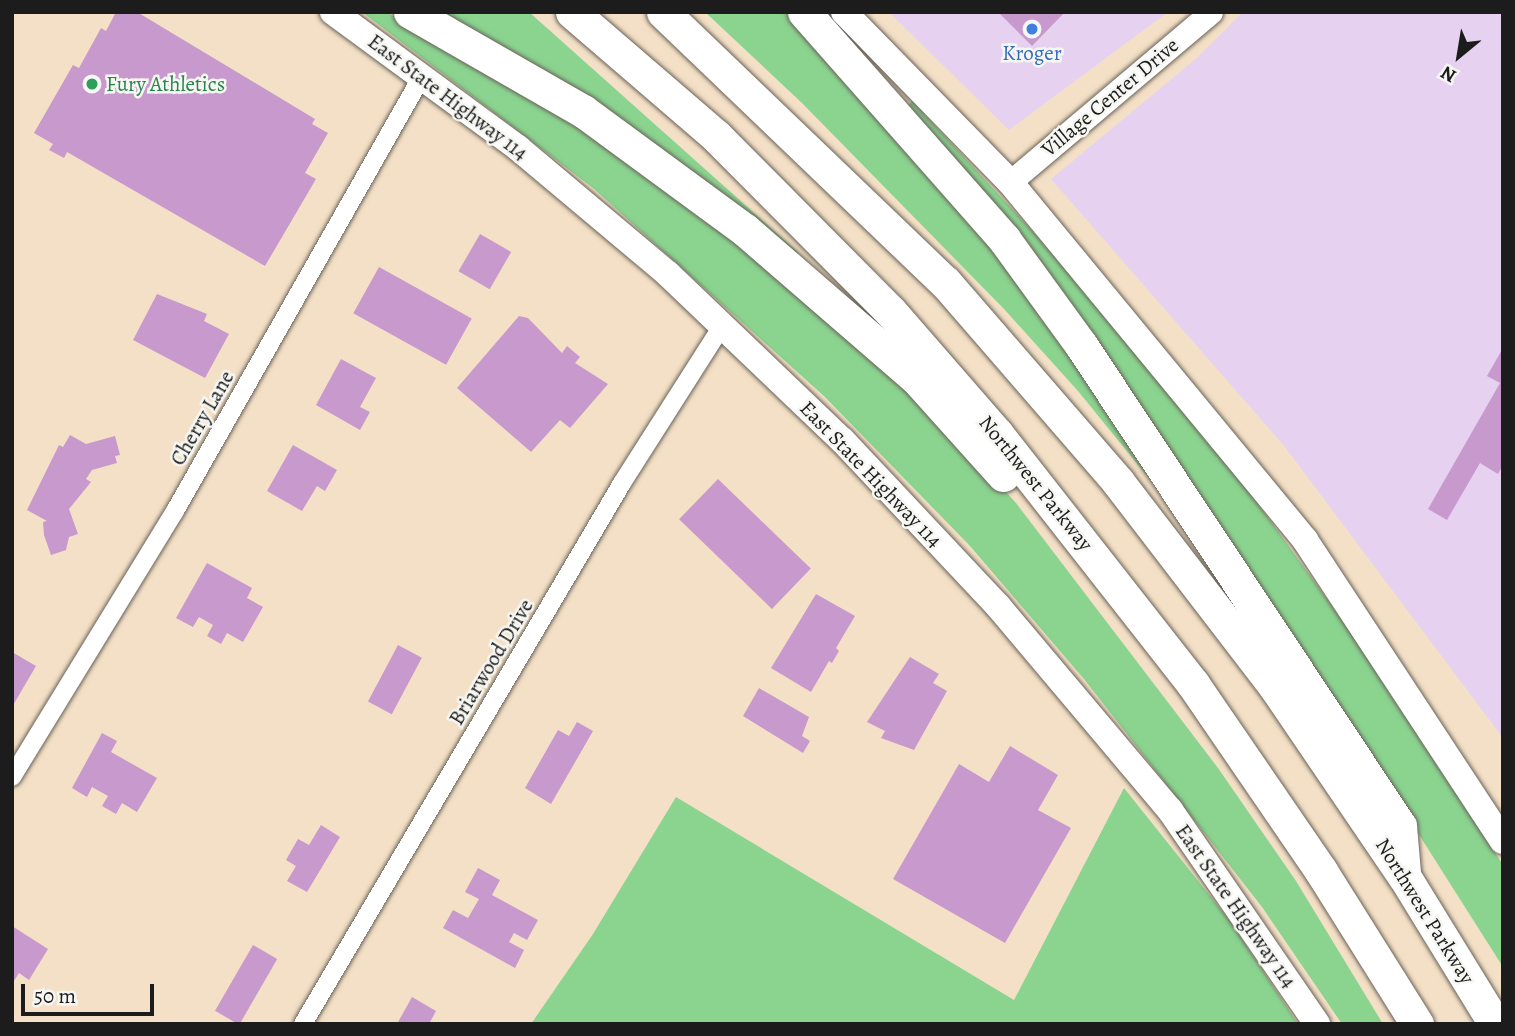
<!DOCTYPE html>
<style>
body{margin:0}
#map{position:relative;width:1515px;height:1036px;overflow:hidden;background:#f4e0c6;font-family:Alegreya,serif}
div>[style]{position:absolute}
.built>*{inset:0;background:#e6d2f0}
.green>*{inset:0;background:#8bd490}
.building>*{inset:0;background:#c899cc;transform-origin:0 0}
.roads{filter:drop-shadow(0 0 2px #686158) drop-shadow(0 0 2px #686158)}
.minor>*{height:18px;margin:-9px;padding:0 9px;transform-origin:9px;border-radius:9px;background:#fff}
.tertiary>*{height:23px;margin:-11.5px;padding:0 11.5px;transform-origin:11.5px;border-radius:11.5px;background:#fff}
.secondary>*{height:26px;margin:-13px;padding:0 13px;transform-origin:13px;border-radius:13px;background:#fff}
.motorway>*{height:33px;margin:-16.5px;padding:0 16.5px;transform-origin:16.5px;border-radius:16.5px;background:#fff}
.dots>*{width:19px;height:19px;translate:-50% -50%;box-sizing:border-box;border:4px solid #f6f6f2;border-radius:50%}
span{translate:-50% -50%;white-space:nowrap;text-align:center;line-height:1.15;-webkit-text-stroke:5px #f6f6f2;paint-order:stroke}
.shop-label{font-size:21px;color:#366cbe}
.leisure-label{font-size:21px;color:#27864d}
.left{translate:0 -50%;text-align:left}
.street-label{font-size:21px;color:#1c1c1c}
.frame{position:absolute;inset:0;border:14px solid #1c1c1c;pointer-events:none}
.north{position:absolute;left:1424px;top:21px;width:70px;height:70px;-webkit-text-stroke:5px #f6f6f2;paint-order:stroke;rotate:210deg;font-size:19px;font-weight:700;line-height:28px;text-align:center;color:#1c1c1c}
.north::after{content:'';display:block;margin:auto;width:24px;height:32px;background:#1c1c1c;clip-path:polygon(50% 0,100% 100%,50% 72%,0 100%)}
.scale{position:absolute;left:21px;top:984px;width:133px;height:32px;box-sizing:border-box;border:4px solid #1c1c1c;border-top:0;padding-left:9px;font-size:21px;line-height:24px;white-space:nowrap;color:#1c1c1c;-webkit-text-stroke:5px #f6f6f2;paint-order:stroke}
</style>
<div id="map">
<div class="built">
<div style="clip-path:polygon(889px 12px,1168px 12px,1009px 130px)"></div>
<div style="clip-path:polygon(1243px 12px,1503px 12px,1503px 738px,1285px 447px,1051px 179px,1198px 57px)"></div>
</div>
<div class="green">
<div style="clip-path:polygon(362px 12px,385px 12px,426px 32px,507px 80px,717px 219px,933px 411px,1016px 503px,1218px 768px,1296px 881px,1383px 1024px,1342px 1024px,1262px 907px,1084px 679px,970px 546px,824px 396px,593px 188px)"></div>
<div style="clip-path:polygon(421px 12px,529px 12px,798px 252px,794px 258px)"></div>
<div style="clip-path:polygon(705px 12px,795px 12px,1035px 292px,1156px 487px,1078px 391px,1004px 309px,802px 103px)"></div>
<div style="clip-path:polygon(912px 101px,1078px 280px,1230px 465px,1379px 671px,1503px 865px,1503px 967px,1390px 789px,907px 107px)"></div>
<div style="clip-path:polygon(1124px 788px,1230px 921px,1298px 1024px,531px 1024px,593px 934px,676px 797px,1014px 1000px)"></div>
</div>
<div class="building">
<div style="clip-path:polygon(116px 12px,137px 12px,315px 119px,312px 124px,328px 133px,305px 173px,316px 179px,265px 266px,67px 152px,64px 158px,49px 150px,53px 144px,34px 133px,73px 65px,79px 68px,101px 28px,106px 31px)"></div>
<div style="clip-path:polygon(998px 12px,1065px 12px,1032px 46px)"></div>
<div style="left:480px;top:234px;width:36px;height:43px;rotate:30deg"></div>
<div style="left:379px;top:267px;width:106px;height:53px;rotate:29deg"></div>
<div style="clip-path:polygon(157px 294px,207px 314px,204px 321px,229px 334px,205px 378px,133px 340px)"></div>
<div style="clip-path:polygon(519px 316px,528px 318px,562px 353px,567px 346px,580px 357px,575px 363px,608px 384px,570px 428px,560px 420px,531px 452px,457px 388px)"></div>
<div style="clip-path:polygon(1503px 348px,1503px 465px,1498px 474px,1480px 463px,1447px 520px,1428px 509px,1500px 383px,1487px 376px)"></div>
<div style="clip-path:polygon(341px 359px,376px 378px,360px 407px,370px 412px,360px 430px,316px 405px)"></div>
<div style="clip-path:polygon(70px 435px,86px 444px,115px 436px,120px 455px,115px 456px,117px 463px,92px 470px,86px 479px,91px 482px,69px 509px,78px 534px,69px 537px,66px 550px,51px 555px,44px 535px,43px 522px,47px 521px,27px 510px,59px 445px,63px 447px)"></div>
<div style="clip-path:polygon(293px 445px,337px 470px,325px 491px,317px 486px,302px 511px,267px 491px)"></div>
<div style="left:718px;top:479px;width:129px;height:56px;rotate:44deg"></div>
<div style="clip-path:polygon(207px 563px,252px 588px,247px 598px,263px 607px,243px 642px,227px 633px,221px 644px,207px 636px,213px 625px,199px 617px,193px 627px,176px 618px)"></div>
<div style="clip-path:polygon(816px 594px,855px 616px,836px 648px,839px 651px,832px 663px,829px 661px,811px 692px,771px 668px)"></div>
<div style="left:398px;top:645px;width:27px;height:64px;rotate:28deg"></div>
<div style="clip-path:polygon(12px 652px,36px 666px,12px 707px)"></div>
<div style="clip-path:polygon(910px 657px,939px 674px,933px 683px,947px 691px,914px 750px,881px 738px,885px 731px,867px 722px)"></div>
<div style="clip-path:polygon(759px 688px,809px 717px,802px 736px,810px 741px,803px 753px,743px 716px)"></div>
<div style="clip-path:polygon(577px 722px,593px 731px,551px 804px,525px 788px,558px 730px,569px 736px)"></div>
<div style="clip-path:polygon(102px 733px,117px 741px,111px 752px,157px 778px,137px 812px,122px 803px,116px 814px,102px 806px,108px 796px,92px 787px,87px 797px,72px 788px)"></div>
<div style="clip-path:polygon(1010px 746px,1058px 775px,1038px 810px,1071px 828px,1005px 943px,893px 879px,959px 764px,989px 782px)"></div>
<div style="clip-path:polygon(321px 825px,340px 837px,307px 892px,287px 881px,296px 866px,286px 860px,298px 839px,309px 845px)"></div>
<div style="clip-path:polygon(478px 868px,500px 880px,492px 895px,538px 920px,527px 940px,514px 933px,509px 942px,524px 950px,515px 968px,443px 928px,453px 910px,468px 918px,479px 899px,465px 892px)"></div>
<div style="clip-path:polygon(12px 926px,48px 949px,29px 980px,19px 973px,12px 984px)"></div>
<div style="left:253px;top:945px;width:28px;height:76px;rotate:30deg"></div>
<div style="clip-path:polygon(412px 997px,436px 1011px,429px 1024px,397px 1024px)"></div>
</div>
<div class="roads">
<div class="minor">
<div style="left:12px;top:777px;width:312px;rotate:-58.5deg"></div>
<div style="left:175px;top:511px;width:499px;rotate:-60.4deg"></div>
<div style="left:303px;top:1024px;width:628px;rotate:-59.47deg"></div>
<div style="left:622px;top:483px;width:186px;rotate:-57.5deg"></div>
</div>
<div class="tertiary">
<div style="left:1010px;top:182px;width:263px;rotate:-40.2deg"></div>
</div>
<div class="secondary">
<div style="left:333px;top:12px;width:230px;rotate:36.3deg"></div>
<div style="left:518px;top:148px;width:196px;rotate:40deg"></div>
<div style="left:668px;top:274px;width:240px;rotate:43.7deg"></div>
<div style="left:842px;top:440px;width:228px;rotate:46.8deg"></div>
<div style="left:998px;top:606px;width:267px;rotate:49.9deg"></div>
<div style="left:1170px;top:810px;width:260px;rotate:55.5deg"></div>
<div style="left:844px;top:12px;width:238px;rotate:45.7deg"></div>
<div style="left:1010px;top:182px;width:464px;rotate:50.5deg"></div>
<div style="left:1305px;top:540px;width:360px;rotate:56.7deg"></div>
</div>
<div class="motorway">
<div style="left:410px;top:12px;width:199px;rotate:29.8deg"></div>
<div style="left:583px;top:111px;width:201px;rotate:36.3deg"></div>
<div style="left:745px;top:230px;width:228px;rotate:40.9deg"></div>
<div style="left:917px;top:379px;width:129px;rotate:48.1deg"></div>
<div style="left:572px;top:12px;width:190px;rotate:40.7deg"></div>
<div style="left:716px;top:136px;width:248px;rotate:45.2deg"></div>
<div style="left:891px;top:312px;width:162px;rotate:49deg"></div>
<div style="left:997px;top:434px;width:318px;rotate:51.9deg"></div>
<div style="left:1193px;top:684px;width:227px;rotate:55.6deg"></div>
<div style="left:1321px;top:871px;width:181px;rotate:57.9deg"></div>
<div style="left:663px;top:12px;width:390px;rotate:43.8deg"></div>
<div style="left:945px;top:282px;width:264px;rotate:49.1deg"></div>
<div style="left:1118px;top:482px;width:260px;rotate:52.5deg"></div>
<div style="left:1276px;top:688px;width:227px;rotate:55.8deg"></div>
<div style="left:1404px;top:876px;width:174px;rotate:58.4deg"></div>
<div style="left:804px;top:12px;width:303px;rotate:48.6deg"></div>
<div style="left:1004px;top:239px;width:131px;rotate:54deg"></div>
<div style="left:1081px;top:345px;width:577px;rotate:56.45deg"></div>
<div style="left:1400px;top:826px;width:47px;rotate:85.1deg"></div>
</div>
</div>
<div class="dots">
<div style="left:1032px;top:29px;background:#3f7fe0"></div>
<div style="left:92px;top:84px;background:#2e9e5b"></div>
</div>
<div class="shop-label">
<span style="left:1032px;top:53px">Kroger</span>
</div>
<div class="leisure-label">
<span class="left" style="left:106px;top:84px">Fury Athletics</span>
</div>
<div class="street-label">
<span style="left:448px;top:97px;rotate:37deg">East State Highway 114</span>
<span style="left:1110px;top:97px;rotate:-40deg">Village Center Drive</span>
<span style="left:202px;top:418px;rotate:-60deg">Cherry Lane</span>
<span style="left:871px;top:474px;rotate:46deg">East State Highway 114</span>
<span style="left:1036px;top:483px;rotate:51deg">Northwest Parkway</span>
<span style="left:491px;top:662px;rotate:-59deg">Briarwood Drive</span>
<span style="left:1236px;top:906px;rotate:55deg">East State Highway 114</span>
<span style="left:1425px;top:911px;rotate:58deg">Northwest Parkway</span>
</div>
<div class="frame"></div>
<div class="north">N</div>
<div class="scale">50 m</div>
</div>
